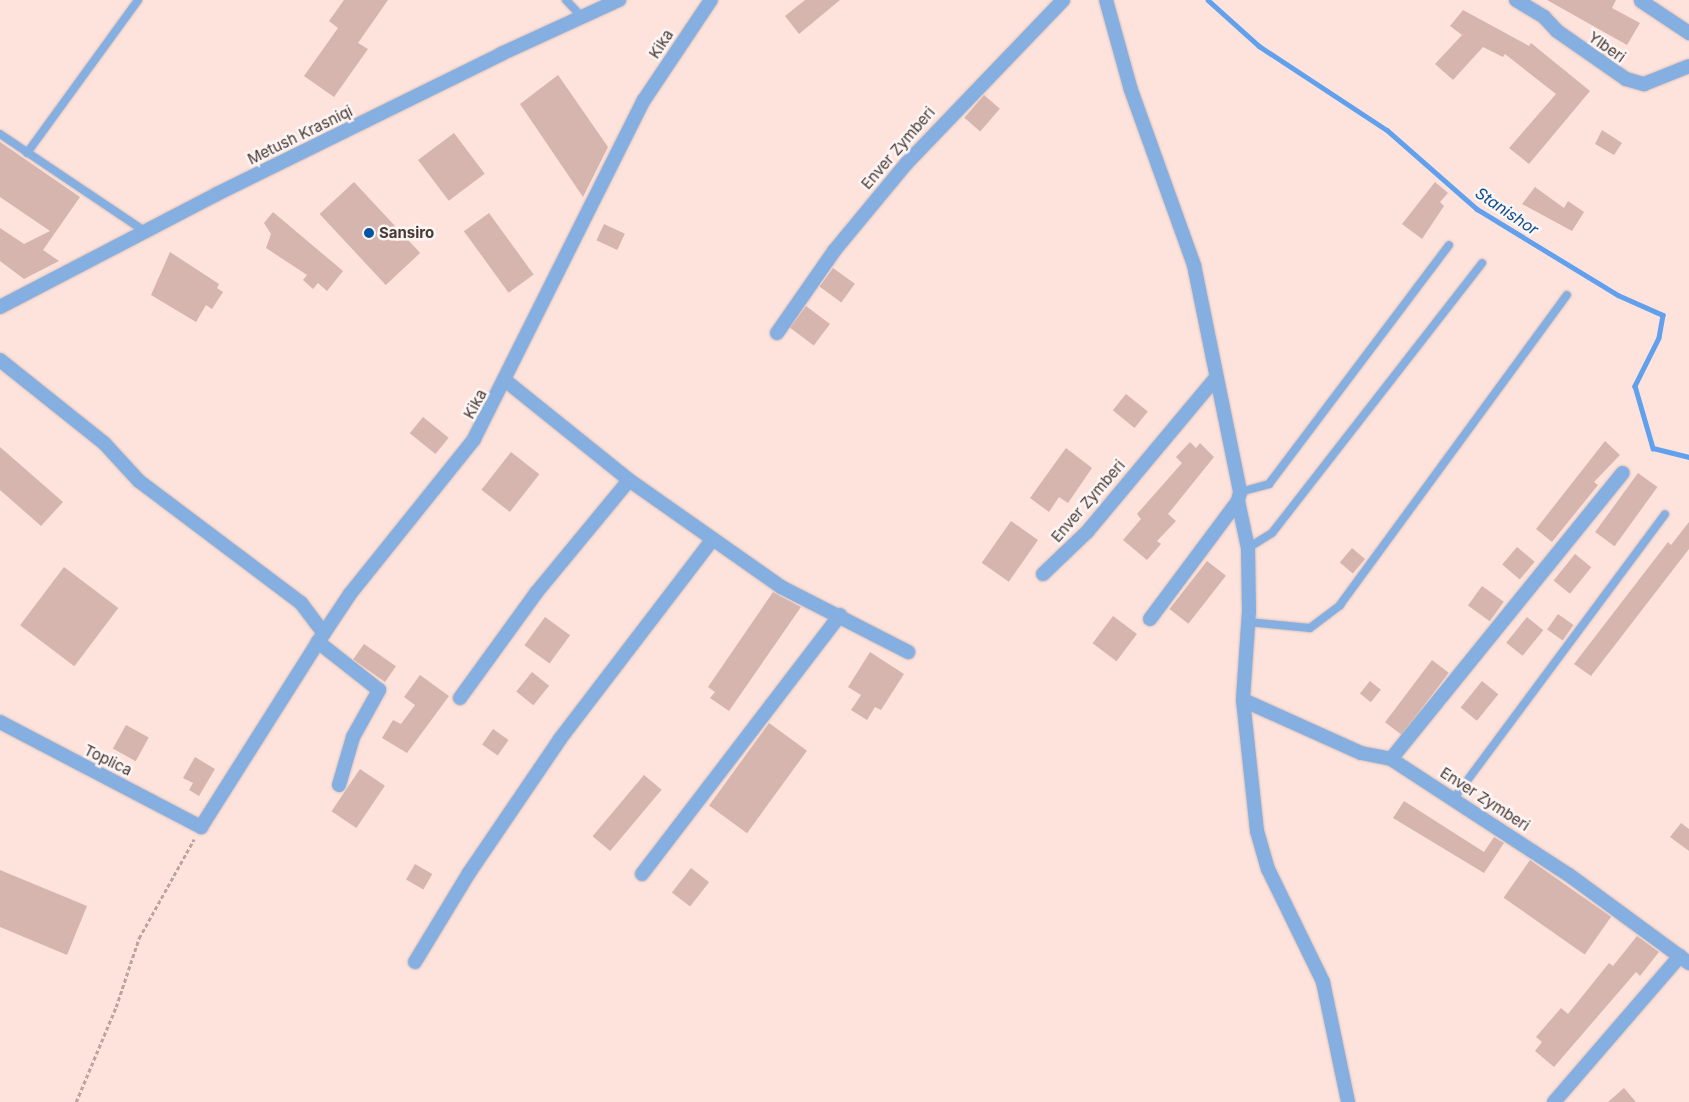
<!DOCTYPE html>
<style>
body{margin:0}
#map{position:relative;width:1689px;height:1102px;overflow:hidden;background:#fee3dc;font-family:Inter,sans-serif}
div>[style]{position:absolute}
.stream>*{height:4.5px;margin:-2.25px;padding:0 2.25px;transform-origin:2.25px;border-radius:2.25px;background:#61a0ec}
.building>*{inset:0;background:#d5b5ad;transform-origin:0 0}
.path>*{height:2.5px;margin-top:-1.25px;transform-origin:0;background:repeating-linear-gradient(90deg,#baa49e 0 4px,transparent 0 6.5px)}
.roads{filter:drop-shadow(0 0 1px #d9c1bb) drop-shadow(0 0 1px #d9c1bb)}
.service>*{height:8px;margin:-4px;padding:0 4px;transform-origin:4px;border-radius:4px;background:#86afe1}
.minor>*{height:14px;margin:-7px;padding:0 7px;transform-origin:7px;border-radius:7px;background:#86afe1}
.tertiary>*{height:14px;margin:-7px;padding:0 7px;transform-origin:7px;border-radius:7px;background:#86afe1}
.dots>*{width:14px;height:14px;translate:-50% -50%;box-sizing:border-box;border:2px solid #fcf5f3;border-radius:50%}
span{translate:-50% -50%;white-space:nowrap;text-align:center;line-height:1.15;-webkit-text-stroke:5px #fcf5f3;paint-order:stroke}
.street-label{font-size:15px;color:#463936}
.poi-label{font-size:15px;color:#463936;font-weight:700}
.left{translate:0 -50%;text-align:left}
.water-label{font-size:16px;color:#0a4f92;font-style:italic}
</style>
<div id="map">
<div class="stream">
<div style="left:1208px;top:0;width:69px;rotate:42deg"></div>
<div style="left:1259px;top:46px;width:153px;rotate:33.3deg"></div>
<div style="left:1387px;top:130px;width:120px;rotate:41.3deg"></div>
<div style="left:1477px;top:209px;width:165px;rotate:31.4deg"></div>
<div style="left:1618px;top:295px;width:49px;rotate:24deg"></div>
<div style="left:1663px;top:315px;width:23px;rotate:100deg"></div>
<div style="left:1659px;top:338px;width:54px;rotate:116.6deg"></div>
<div style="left:1635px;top:386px;width:65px;rotate:73.8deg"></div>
<div style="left:1653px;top:448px;width:37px;rotate:14deg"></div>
</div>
<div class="building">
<div style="clip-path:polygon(344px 0,388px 0,358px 43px,368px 49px,334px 97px,304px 76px,338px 28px,329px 21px)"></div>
<div style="clip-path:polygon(805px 0,840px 0,799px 34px,785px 16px)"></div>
<div style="clip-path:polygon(1547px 0,1616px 0,1612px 8px,1640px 23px,1627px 45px)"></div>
<div style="clip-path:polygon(1463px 10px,1529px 46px,1531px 43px,1590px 91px,1529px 164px,1509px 148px,1556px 94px,1505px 54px,1503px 57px,1483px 47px,1453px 80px,1435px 64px,1462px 35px,1450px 26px)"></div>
<div style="clip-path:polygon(558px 75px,608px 147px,583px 197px,520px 104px)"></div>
<div style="left:984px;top:95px;width:21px;height:30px;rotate:41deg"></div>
<div style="clip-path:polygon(1602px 130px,1622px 143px,1614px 155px,1595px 144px)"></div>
<div style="left:454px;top:133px;width:51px;height:45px;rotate:53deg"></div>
<div style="clip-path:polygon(0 142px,80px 197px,43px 250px,59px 261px,24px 279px,0 261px,0 228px,24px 244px,50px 231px,0 197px)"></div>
<div style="left:354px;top:182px;width:97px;height:47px;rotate:47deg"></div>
<div style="clip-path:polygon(1435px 182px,1448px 193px,1440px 202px,1444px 206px,1422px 239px,1402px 224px)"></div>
<div style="clip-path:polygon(1535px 187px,1564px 208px,1568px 201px,1584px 212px,1572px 231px,1522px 204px)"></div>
<div style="clip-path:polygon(273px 212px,343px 271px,327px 291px,318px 283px,313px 289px,303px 280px,307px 275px,266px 248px,271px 234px,264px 223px)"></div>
<div style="left:489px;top:213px;width:76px;height:31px;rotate:54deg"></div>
<div style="left:604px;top:224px;width:23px;height:18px;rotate:25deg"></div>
<div style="clip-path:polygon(170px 252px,219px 284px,217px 288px,223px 292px,212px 309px,206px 305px,196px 322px,151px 295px)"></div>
<div style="left:833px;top:268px;width:27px;height:23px;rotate:36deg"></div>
<div style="left:806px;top:306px;width:30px;height:27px;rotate:37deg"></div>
<div style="left:1126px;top:394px;width:28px;height:21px;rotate:39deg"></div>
<div style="left:423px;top:417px;width:33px;height:21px;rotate:39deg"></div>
<div style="clip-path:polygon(1605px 441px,1620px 455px,1594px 482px,1598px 485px,1552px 542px,1536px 529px)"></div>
<div style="clip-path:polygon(1190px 442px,1196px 448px,1200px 443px,1214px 457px,1168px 514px,1176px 521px,1157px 541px,1161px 544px,1147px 560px,1123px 540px,1141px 519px,1137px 514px,1182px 463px,1176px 457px)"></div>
<div style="clip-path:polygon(0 447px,63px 502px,41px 526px,0 490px)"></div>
<div style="clip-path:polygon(1066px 448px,1092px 468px,1068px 503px,1059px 497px,1049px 512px,1030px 498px)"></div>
<div style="left:511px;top:452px;width:36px;height:48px;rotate:38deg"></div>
<div style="left:1638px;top:473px;width:24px;height:73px;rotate:36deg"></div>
<div style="left:1011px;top:521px;width:33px;height:51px;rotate:35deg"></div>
<div style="clip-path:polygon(1689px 522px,1689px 549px,1591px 676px,1574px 664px,1668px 542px,1671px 545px)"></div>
<div style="left:1517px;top:547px;width:23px;height:23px;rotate:40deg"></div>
<div style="left:1352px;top:548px;width:17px;height:19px;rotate:40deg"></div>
<div style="left:1575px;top:554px;width:21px;height:34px;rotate:39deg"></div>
<div style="left:1207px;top:561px;width:24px;height:61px;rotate:38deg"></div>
<div style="left:64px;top:567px;width:68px;height:73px;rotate:37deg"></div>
<div style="left:1482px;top:586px;width:27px;height:24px;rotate:36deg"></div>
<div style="clip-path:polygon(773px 592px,801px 607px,729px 711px,710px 698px,715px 692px,708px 687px)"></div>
<div style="left:1558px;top:614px;width:19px;height:19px;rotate:35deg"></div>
<div style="left:1113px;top:616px;width:30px;height:34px;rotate:37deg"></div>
<div style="left:545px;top:617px;width:31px;height:35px;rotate:36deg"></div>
<div style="left:1527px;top:617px;width:21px;height:33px;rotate:39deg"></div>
<div style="left:364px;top:644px;width:39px;height:19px;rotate:35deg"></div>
<div style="clip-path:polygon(870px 652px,904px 674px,881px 710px,875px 707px,867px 720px,851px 710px,861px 695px,848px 687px)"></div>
<div style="left:1432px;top:660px;width:21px;height:78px;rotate:37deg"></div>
<div style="left:532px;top:672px;width:22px;height:25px;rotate:39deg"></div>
<div style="clip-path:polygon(420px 675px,449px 696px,407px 753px,382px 738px,393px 720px,401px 724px,415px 705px,404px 697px)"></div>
<div style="left:1370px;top:681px;width:14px;height:16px;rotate:39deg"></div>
<div style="left:1482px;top:681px;width:21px;height:34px;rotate:39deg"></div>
<div style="left:769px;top:723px;width:47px;height:102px;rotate:36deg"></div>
<div style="left:126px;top:725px;width:26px;height:27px;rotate:29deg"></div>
<div style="left:493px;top:729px;width:19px;height:19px;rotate:35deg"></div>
<div style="clip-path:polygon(195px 757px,215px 769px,199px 796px,189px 790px,193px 783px,183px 778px)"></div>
<div style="left:360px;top:769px;width:30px;height:51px;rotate:34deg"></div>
<div style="left:644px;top:775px;width:23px;height:80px;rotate:40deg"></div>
<div style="clip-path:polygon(1404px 801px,1484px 852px,1494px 837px,1504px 843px,1484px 873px,1393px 818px)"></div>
<div style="clip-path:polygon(1681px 823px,1689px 829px,1689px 851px,1670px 837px)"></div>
<div style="left:1530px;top:860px;width:99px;height:46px;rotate:35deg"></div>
<div style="left:415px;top:864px;width:20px;height:18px;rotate:30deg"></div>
<div style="left:691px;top:868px;width:23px;height:31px;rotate:38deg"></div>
<div style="clip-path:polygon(0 870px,87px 906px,67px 955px,0 927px)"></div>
<div style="clip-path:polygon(1637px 936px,1659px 952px,1640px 976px,1636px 972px,1554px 1067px,1535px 1051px,1542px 1042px,1536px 1037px,1561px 1008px,1568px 1014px,1609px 963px,1613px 966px)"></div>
<div style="clip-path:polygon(1624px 1088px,1636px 1102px,1608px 1102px)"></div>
</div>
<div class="path">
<div style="left:76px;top:1102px;width:103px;rotate:-67.2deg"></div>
<div style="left:116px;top:1007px;width:73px;rotate:-71.6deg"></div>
<div style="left:139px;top:938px;width:113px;rotate:-60.9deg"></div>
</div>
<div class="roads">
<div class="service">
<div style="left:566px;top:0;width:23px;rotate:47deg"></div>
<div style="left:0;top:134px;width:176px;rotate:33.9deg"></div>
<div style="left:27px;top:153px;width:189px;rotate:-54deg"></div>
<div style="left:1240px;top:492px;width:30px;rotate:-15deg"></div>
<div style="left:1269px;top:484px;width:299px;rotate:-53deg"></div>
<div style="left:1248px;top:548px;width:28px;rotate:-32deg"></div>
<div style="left:1272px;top:533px;width:342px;rotate:-52.1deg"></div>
<div style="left:1248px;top:622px;width:62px;rotate:5.5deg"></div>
<div style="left:1310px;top:628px;width:38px;rotate:-37deg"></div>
<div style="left:1340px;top:605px;width:384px;rotate:-53.8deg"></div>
<div style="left:1455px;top:797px;width:352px;rotate:-53.4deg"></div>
</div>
<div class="minor">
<div style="left:1516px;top:0;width:33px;rotate:31deg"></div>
<div style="left:1544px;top:17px;width:19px;rotate:47deg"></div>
<div style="left:1557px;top:31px;width:84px;rotate:34.8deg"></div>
<div style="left:1626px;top:79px;width:19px;rotate:16deg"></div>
<div style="left:1644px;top:84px;width:48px;rotate:-21.8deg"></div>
<div style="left:1641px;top:1px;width:58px;rotate:33.7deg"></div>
<div style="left:777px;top:333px;width:100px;rotate:-55.2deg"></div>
<div style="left:834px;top:251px;width:113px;rotate:-50.4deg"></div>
<div style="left:906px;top:164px;width:227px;rotate:-46.2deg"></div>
<div style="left:0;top:360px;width:133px;rotate:38.6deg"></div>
<div style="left:104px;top:443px;width:52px;rotate:47.4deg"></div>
<div style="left:139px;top:481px;width:203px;rotate:37deg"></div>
<div style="left:301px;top:603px;width:38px;rotate:53deg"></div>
<div style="left:506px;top:381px;width:158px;rotate:38.8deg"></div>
<div style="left:629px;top:480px;width:186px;rotate:35.1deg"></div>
<div style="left:781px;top:587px;width:143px;rotate:27.1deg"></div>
<div style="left:1043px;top:574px;width:61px;rotate:-43.7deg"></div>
<div style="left:1087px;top:532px;width:198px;rotate:-50.1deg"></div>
<div style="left:1150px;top:619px;width:147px;rotate:-53.3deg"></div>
<div style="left:460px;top:698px;width:130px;rotate:-54.1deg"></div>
<div style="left:536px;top:593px;width:146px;rotate:-50.5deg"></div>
<div style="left:1243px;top:700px;width:129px;rotate:24.2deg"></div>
<div style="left:1361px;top:753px;width:31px;rotate:11deg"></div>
<div style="left:1391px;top:759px;width:212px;rotate:33.1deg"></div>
<div style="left:1569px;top:875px;width:149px;rotate:36.3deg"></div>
<div style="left:0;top:722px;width:227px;rotate:27.6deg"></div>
<div style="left:201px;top:827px;width:219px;rotate:-57.7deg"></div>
<div style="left:1391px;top:759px;width:368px;rotate:-51deg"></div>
<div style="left:339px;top:785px;width:50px;rotate:-73.7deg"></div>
<div style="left:353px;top:737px;width:54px;rotate:-61deg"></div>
<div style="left:379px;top:690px;width:78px;rotate:-141.8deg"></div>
<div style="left:318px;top:642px;width:58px;rotate:-56.3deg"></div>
<div style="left:350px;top:594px;width:198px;rotate:-51.3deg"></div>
<div style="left:474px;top:439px;width:379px;rotate:-63.4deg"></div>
<div style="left:644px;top:100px;width:120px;rotate:-56.2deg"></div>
<div style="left:642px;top:874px;width:326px;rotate:-52.6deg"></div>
<div style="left:415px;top:962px;width:104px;rotate:-58.8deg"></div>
<div style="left:469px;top:873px;width:162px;rotate:-55.8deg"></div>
<div style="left:560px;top:739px;width:250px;rotate:-52.6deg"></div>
<div style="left:1554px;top:1102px;width:193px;rotate:-49.2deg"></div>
</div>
<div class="tertiary">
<div style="left:1106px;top:0;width:93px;rotate:74.5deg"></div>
<div style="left:1131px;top:90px;width:186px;rotate:70.2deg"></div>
<div style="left:1194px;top:265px;width:232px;rotate:78.5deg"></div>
<div style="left:1240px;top:492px;width:9px;rotate:103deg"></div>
<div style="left:1238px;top:501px;width:48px;rotate:78deg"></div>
<div style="left:1248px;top:548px;width:63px;rotate:89.1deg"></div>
<div style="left:1249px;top:611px;width:89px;rotate:93.9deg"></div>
<div style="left:1243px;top:700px;width:132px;rotate:83.9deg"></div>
<div style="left:1257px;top:831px;width:40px;rotate:74deg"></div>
<div style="left:1268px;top:869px;width:126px;rotate:64deg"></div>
<div style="left:1323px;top:982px;width:123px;rotate:78.2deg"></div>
<div style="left:0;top:307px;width:245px;rotate:-27.5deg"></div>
<div style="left:217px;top:194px;width:317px;rotate:-26.2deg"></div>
<div style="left:501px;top:54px;width:130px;rotate:-24.6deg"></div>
</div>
</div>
<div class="dots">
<div style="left:369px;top:233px;background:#0055a3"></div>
</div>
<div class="street-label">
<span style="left:661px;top:44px;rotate:-57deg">Kika</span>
<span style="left:1607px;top:47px;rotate:35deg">Ylberi</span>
<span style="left:300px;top:135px;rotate:-26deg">Metush Krasniqi</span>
<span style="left:898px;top:148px;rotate:-49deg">Enver Zymberi</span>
<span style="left:475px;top:404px;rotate:-61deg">Kika</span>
<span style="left:1088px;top:501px;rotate:-49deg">Enver Zymberi</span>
<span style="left:108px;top:760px;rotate:26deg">Toplica</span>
<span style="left:1485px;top:799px;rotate:33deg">Enver Zymberi</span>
</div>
<div class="poi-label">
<span class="left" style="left:379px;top:233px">Sansiro</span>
</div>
<div class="water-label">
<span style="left:1507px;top:211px;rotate:34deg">Stanishor</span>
</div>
</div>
